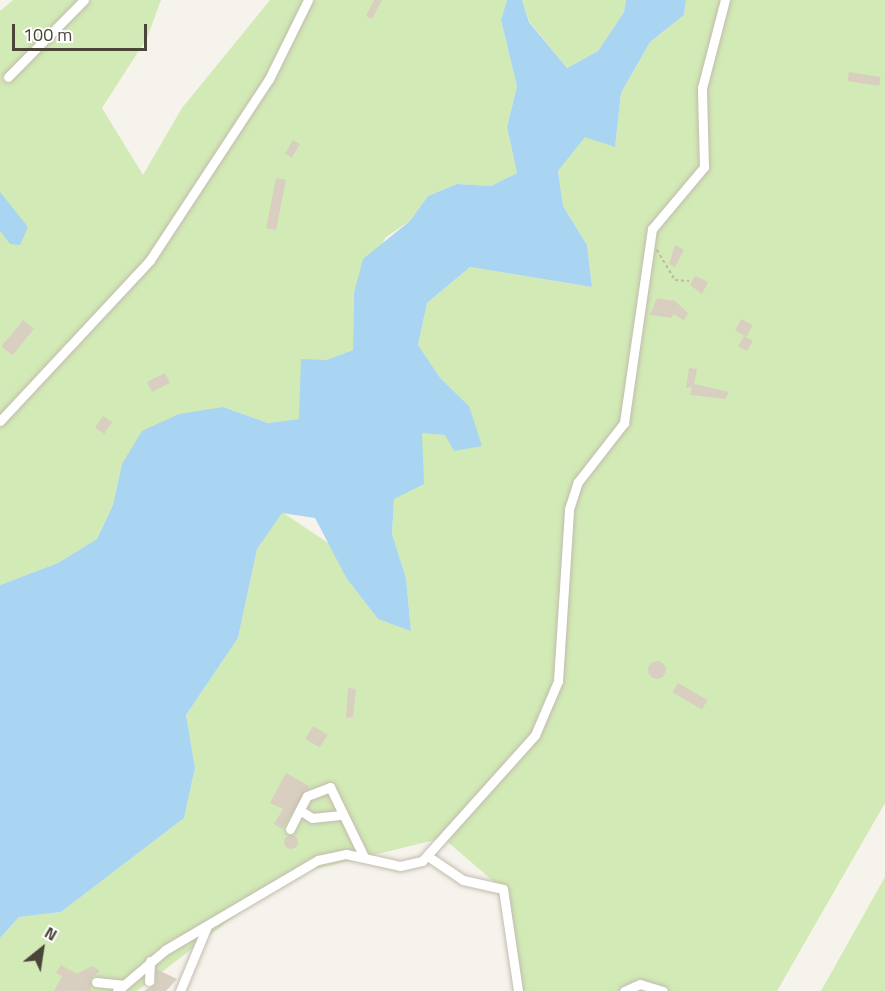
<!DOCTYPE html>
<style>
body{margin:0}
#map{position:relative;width:885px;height:991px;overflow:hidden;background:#f6f3ec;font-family:"Titillium Web",sans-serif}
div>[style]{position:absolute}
.green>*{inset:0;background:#d2eab5}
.water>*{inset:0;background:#a9d4f2}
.building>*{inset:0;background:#d8cfc1;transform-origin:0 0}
.round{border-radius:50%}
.path>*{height:1.5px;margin-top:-0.75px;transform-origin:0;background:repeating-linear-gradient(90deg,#c4b79f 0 3px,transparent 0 6px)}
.roads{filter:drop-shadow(0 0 2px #c2bbae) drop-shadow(0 0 2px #c2bbae)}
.minor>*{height:9px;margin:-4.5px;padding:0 4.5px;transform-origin:4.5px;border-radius:4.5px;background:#fff}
span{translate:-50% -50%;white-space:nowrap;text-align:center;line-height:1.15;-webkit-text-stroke:5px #fff;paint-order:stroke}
.north{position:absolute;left:12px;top:919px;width:60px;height:60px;-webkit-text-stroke:4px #fff;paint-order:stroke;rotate:30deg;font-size:16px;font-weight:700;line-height:24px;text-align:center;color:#4b4439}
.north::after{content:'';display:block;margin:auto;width:21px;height:27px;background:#4b4439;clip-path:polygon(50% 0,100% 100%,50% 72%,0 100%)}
.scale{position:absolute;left:12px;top:24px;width:135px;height:27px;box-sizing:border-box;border:3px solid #4b4439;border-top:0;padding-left:8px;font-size:18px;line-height:21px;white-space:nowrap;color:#4b4439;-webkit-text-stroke:4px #fff;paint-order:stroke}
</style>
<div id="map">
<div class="green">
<div style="clip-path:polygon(13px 0,161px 0,147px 38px,102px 108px,143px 175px,182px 108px,270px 0,507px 0,501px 20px,517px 86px,507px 127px,517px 173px,491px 186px,457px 184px,428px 196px,410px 221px,386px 237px,354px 293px,353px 350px,326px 360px,299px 419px,268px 423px,223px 407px,122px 464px,113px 505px,97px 539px,58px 563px,0 585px,0 11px)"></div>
<div style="clip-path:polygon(522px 0,626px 0,624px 12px,598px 51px,567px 68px,529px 21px)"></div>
<div style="clip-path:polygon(686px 0,885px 0,885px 803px,777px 991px,657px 991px,649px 986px,635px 991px,519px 991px,499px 886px,443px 838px,287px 876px,137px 991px,0 991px,0 938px,19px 917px,61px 912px,184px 818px,195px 768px,186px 715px,238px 638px,257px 549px,282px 512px,334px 547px,347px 579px,378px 619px,411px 630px,406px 578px,392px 534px,394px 499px,421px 432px,445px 435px,469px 406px,441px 379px,418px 345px,427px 303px,470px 267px,592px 287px,587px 245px,563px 206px,558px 171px,585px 136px,615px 146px,621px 93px,650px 42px,684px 15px)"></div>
<div style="clip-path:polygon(885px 877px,885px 991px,821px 991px)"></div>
</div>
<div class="water">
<div style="clip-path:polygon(507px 0,522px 0,529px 22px,567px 68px,598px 51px,624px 12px,626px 0,686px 0,684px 15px,650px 42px,621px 93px,615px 147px,585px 137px,558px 171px,563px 206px,587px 245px,592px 287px,470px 267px,427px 303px,418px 345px,441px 379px,469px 406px,482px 446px,454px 451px,445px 435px,422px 433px,424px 484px,394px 499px,392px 534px,406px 578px,411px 631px,378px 619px,347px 579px,315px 518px,282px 513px,257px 549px,238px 638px,186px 715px,195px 768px,184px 818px,61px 912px,19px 917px,0 938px,0 585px,58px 563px,97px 539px,113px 505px,122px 464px,142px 431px,179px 414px,223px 407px,268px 423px,299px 419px,301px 359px,326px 360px,353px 350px,354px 293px,363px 259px,410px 221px,428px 196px,457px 184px,491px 186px,517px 173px,507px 127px,517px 86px,501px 20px)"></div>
<div style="clip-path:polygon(0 192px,28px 227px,20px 245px,10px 244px,0 231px)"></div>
</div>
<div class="building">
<div style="clip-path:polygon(374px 0,382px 0,372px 19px,366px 16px)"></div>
<div style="left:849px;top:72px;width:32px;height:9px;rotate:9deg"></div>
<div style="left:293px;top:140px;width:8px;height:16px;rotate:30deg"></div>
<div style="left:276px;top:178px;width:10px;height:51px;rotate:11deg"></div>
<div style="clip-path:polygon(675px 245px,684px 250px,675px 267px,669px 264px)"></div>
<div style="clip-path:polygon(695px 276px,708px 282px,702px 294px,690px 285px)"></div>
<div style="clip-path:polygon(657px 298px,675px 301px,688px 313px,684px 320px,673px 314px,672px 318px,650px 315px)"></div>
<div style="left:741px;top:319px;width:13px;height:13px;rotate:27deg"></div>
<div style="left:23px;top:320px;width:14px;height:34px;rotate:39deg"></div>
<div style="left:744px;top:336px;width:10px;height:12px;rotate:29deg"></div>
<div style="clip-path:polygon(689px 368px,697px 369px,694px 384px,729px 392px,725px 399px,690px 395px,692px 387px,686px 388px)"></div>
<div style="left:165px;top:373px;width:11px;height:20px;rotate:63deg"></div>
<div style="left:103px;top:416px;width:11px;height:14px;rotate:34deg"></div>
<div class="round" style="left:648px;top:661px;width:18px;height:18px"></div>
<div style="left:678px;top:683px;width:34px;height:11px;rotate:30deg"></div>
<div style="clip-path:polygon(348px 688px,356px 689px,353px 717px,346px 718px)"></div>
<div style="left:313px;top:726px;width:17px;height:15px;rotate:31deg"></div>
<div style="clip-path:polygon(286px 773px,309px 786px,282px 829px,274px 824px,283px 809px,270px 803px)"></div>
<div class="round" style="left:284px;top:835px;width:14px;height:14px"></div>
<div style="clip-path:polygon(61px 965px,77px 974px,92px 966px,100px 971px,90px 979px,91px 991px,54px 991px,62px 976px,56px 973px)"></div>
<div style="clip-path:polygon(156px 969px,177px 979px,166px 991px,144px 991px,155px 984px)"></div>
</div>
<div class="path">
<div style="left:657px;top:250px;width:35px;rotate:59deg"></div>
<div style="left:675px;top:280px;width:14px;rotate:4deg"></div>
</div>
<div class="roads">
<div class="minor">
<div style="left:8px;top:77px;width:108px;rotate:-45.4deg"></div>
<div style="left:0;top:421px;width:220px;rotate:-47deg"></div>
<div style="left:150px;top:260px;width:217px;rotate:-56.7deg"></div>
<div style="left:269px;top:79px;width:88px;rotate:-63.7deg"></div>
<div style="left:301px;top:811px;width:13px;rotate:32deg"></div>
<div style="left:312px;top:818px;width:30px;rotate:-6deg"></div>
<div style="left:290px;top:829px;width:37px;rotate:-63deg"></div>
<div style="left:307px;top:796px;width:25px;rotate:-21deg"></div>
<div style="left:330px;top:787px;width:78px;rotate:64.1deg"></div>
<div style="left:429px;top:857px;width:41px;rotate:34.1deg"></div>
<div style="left:463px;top:880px;width:41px;rotate:12.7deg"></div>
<div style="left:503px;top:889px;width:103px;rotate:81.6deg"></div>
<div style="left:149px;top:981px;width:20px;rotate:-87deg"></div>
<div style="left:96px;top:982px;width:27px;rotate:6deg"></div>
<div style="left:117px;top:991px;width:63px;rotate:-40.5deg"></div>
<div style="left:165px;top:950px;width:178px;rotate:-30.5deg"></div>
<div style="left:318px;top:860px;width:29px;rotate:-12deg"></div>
<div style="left:346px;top:854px;width:55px;rotate:12.5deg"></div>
<div style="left:400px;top:866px;width:23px;rotate:-13deg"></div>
<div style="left:422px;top:861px;width:169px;rotate:-48.1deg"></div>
<div style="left:535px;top:735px;width:59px;rotate:-66.9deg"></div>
<div style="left:558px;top:681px;width:172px;rotate:-86.3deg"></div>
<div style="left:569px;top:509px;width:28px;rotate:-72deg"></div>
<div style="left:578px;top:482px;width:75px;rotate:-52.1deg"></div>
<div style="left:624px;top:423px;width:196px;rotate:-81.8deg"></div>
<div style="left:652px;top:229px;width:81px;rotate:-50deg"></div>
<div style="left:704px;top:167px;width:79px;rotate:-91.5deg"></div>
<div style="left:702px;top:88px;width:91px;rotate:-75.4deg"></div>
<div style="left:180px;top:991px;width:70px;rotate:-67.4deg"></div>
<div style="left:624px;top:991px;width:17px;rotate:-24deg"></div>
<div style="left:640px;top:984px;width:24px;rotate:17deg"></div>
</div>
</div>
<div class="north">N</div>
<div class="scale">100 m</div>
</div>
